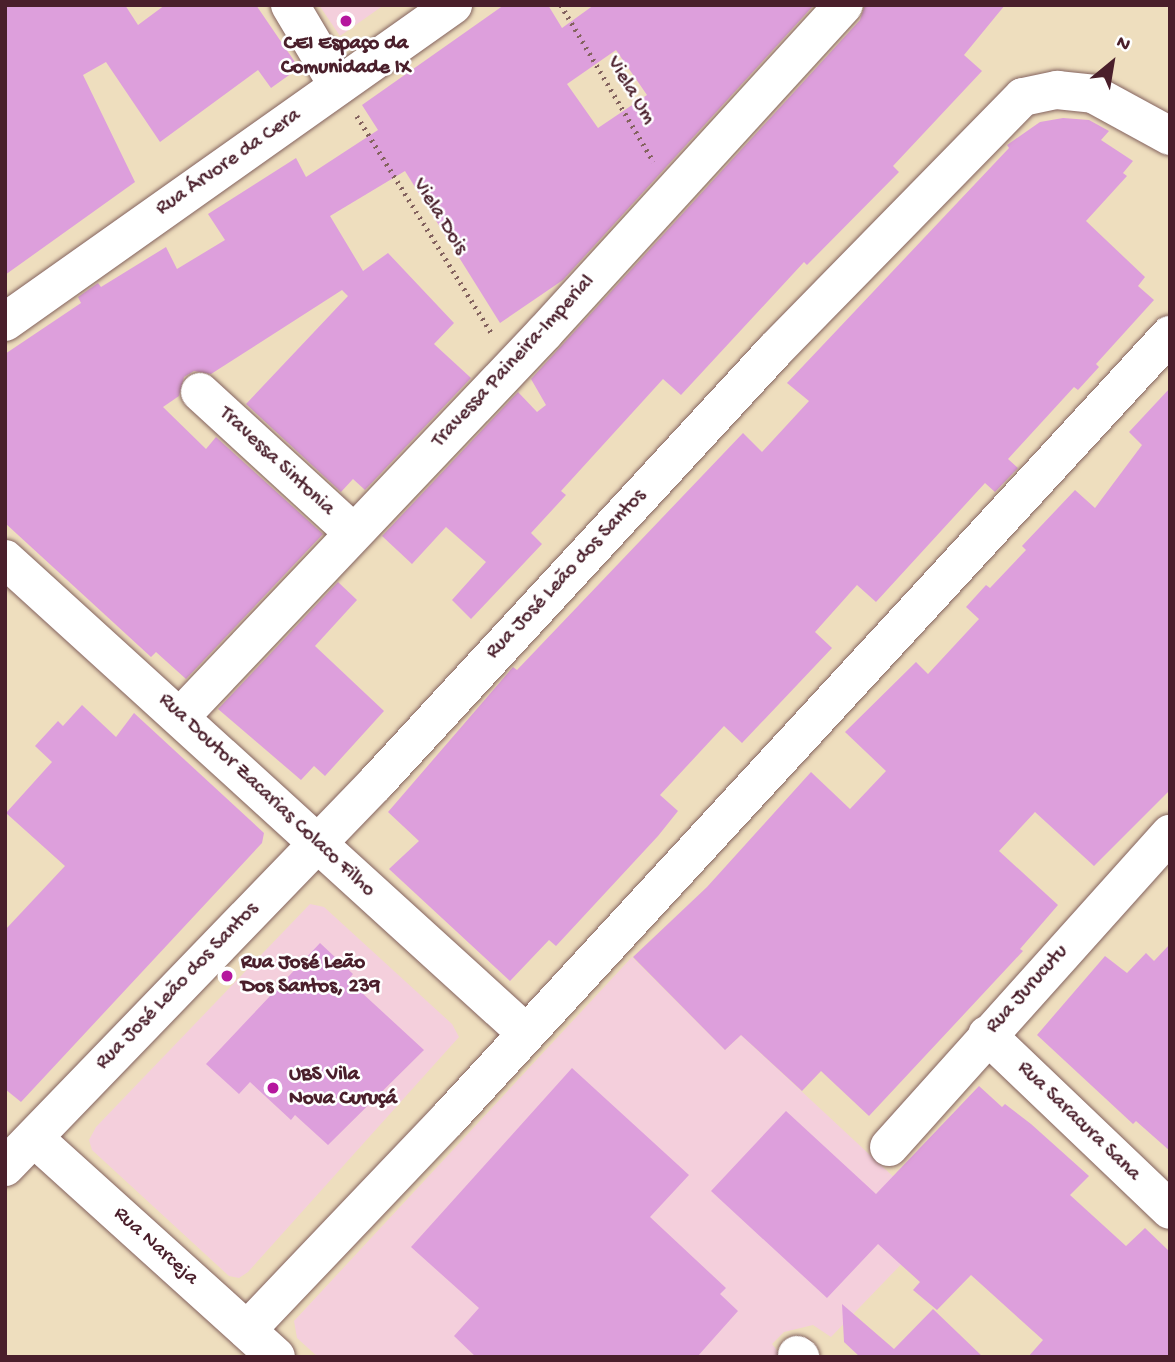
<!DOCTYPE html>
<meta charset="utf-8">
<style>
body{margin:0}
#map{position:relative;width:1175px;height:1362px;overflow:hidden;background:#eedebe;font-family:"Gochi Hand",sans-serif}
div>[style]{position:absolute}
.built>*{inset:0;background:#f4cfdc}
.building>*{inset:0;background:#dd9fdc}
.path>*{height:4.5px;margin-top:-2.25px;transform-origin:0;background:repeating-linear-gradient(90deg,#83625e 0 2px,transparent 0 7px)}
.roads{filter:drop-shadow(0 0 2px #83625e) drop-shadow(0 0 2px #83625e)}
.minor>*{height:38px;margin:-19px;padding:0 19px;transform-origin:19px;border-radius:19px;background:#fff}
.dots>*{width:19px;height:19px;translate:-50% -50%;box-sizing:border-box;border:4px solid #fff;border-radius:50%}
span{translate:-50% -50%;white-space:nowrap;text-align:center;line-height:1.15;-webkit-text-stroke:5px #fff;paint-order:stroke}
.poi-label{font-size:21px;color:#4a1f2b;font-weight:700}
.left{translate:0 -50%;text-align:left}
.street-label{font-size:21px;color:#4a1f2b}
.frame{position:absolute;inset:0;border:7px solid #4a1f2b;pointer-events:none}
.north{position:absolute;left:1077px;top:28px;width:70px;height:70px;-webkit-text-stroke:5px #fff;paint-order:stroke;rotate:30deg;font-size:19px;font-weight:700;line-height:28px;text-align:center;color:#4a1f2b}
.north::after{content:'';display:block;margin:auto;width:24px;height:32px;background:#4a1f2b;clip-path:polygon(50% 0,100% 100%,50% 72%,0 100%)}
</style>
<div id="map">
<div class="built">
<div style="clip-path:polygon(319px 5px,384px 5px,340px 36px)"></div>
<div style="clip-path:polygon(310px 904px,324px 907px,452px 1024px,459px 1037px,248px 1272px,239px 1278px,229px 1276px,92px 1150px,89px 1140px,96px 1127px)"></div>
<div style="clip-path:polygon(632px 957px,725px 1050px,741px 1035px,942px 1222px,831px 1337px,813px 1325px,784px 1332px,772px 1344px,782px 1357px,318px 1357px,297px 1338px,294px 1321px)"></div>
</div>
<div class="building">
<div style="clip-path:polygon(5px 5px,125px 5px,138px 25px,165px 5px,256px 5px,299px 68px,271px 88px,258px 70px,160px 142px,106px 62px,83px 75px,135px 182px,5px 275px)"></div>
<div style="clip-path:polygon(evenodd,504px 5px,548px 5px,562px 28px,594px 5px,814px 5px,563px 280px,500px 323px,405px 171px,330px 216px,363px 271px,388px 253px,454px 323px,434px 344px,471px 378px,365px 490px,353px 479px,341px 492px,246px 404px,348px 296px,342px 290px,211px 374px,194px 371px,184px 377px,179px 396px,163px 407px,206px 449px,216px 437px,323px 534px,186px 679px,156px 652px,151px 657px,5px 523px,5px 354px,81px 303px,78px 297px,98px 283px,101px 287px,166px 247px,177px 269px,225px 240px,208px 214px,296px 158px,306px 177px,378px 130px,362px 105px,504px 5px,616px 50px,647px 95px,598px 128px,567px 84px,616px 50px)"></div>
<div style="clip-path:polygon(865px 5px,1005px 5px,964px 55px,982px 71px,893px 166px,899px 172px,807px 265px,804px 262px,681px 395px,663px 379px,561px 491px,566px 495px,531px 533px,542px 544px,471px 619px,452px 600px,486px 562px,446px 527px,412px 564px,382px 536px,518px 392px,537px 412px,546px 405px,531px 379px,860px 20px)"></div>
<div style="clip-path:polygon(1063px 118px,1089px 120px,1109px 131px,1101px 140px,1133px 161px,1123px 173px,1127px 176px,1086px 221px,1145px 277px,1138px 286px,1154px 300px,1096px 364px,1099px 367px,1078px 390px,1074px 387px,1008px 459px,1018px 468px,995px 492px,985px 483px,876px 602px,857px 585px,815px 632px,832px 648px,742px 743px,724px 726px,660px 795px,678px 811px,658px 836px,556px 946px,549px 940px,510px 981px,389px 869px,419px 841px,388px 812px,513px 667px,517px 670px,743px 433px,762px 452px,809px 401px,787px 383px,1009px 148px,1007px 145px,1040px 122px)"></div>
<div style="clip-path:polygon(1170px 388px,1170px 790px,1094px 866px,1035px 812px,999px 851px,1058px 905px,1020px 949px,1023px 951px,869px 1116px,821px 1071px,802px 1091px,741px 1035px,725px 1050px,633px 957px,707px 887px,811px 772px,850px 809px,886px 771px,845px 732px,916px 662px,928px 674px,979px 619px,966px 607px,986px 585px,990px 588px,1026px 550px,1022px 546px,1075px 490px,1095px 508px,1142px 445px,1129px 432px)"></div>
<div style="clip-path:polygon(338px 582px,357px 600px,315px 646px,384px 711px,325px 776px,314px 766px,301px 780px,218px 709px)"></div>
<div style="clip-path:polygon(82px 705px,116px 737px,134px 713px,264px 833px,262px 843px,21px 1102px,5px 1089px,5px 930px,65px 866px,6px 813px,52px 762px,35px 746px,58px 721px,63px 726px)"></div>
<div style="clip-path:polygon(320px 943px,353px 974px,348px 980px,424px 1050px,328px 1145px,295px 1115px,291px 1120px,250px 1082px,239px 1094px,206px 1064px)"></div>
<div style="clip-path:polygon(1170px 944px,1170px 1151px,1136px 1121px,1133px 1124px,1037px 1035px,1105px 956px,1127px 973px,1146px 953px,1154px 961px)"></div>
<div style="clip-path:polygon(572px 1068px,689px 1175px,650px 1217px,726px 1288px,720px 1294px,738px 1311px,697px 1357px,476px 1357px,454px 1336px,479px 1308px,411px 1247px)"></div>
<div style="clip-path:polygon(979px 1086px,1002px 1107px,1005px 1104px,1031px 1124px,1089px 1176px,1070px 1195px,1126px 1246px,1145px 1228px,1170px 1252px,1170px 1357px,1028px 1357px,1043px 1340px,971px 1275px,937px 1310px,913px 1290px,920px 1282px,878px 1244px,827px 1298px,711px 1191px,786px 1111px,876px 1194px)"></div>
<div style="clip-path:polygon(842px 1304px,894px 1349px,933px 1309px,983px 1357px,860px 1357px,844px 1342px)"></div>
</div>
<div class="path">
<div style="left:561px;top:5px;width:182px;rotate:59.4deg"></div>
<div style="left:357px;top:116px;width:258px;rotate:58.2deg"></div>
</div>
<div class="roads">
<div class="minor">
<div style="left:290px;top:5px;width:94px;rotate:59.3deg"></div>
<div style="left:5px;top:322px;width:549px;rotate:-35.28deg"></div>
<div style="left:200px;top:392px;width:207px;rotate:42.5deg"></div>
<div style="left:5px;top:559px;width:704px;rotate:42.3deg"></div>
<div style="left:181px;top:716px;width:529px;rotate:-46.53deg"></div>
<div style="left:545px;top:332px;width:443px;rotate:-47.6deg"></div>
<div style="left:987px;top:1035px;width:253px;rotate:43.7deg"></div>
<div style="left:34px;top:1138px;width:326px;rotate:42.1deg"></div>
<div style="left:889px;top:1147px;width:421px;rotate:-48.1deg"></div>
<div style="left:5px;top:1167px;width:533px;rotate:-45.99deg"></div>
<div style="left:375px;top:784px;width:590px;rotate:-47.33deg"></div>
<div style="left:775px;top:350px;width:354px;rotate:-45.6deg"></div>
<div style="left:1023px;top:97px;width:35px;rotate:-12deg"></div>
<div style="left:1057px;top:90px;width:36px;rotate:6deg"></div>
<div style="left:1093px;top:94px;width:88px;rotate:28.6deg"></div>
<div style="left:247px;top:1330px;width:291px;rotate:-46.4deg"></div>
<div style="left:448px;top:1119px;width:1066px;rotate:-47.36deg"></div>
<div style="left:797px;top:1355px;width:4px;rotate:34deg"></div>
</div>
</div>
<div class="dots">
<div style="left:346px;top:21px;background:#b5179e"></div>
<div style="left:227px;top:976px;background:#b5179e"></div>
<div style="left:273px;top:1088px;background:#b5179e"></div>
</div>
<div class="poi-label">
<span style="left:346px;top:57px">CEI Espaço da<br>Comunidade IX</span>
<span class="left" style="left:241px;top:976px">Rua José Leão<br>Dos Santos, 239</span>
<span class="left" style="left:289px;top:1088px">UBS Vila<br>Nova Curuçá</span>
</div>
<div class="street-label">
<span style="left:630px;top:91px;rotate:59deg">Viela Um</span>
<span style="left:229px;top:163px;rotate:-35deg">Rua Árvore da Cera</span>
<span style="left:439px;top:217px;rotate:58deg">Viela Dois</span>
<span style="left:514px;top:362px;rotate:-47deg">Travessa Paineira-Imperial</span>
<span style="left:276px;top:462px;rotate:43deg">Travessa Sintonia</span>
<span style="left:567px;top:575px;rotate:-47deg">Rua José Leão dos Santos</span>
<span style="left:266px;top:796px;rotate:43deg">Rua Doutor Zacarias Colaco Filho</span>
<span style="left:178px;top:987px;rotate:-46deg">Rua José Leão dos Santos</span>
<span style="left:1028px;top:990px;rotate:-48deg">Rua Jurucutu</span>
<span style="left:1078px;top:1122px;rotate:44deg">Rua Saracura Sana</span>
<span style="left:155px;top:1247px;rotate:42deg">Rua Narceja</span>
</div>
<div class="frame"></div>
<div class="north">N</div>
</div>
